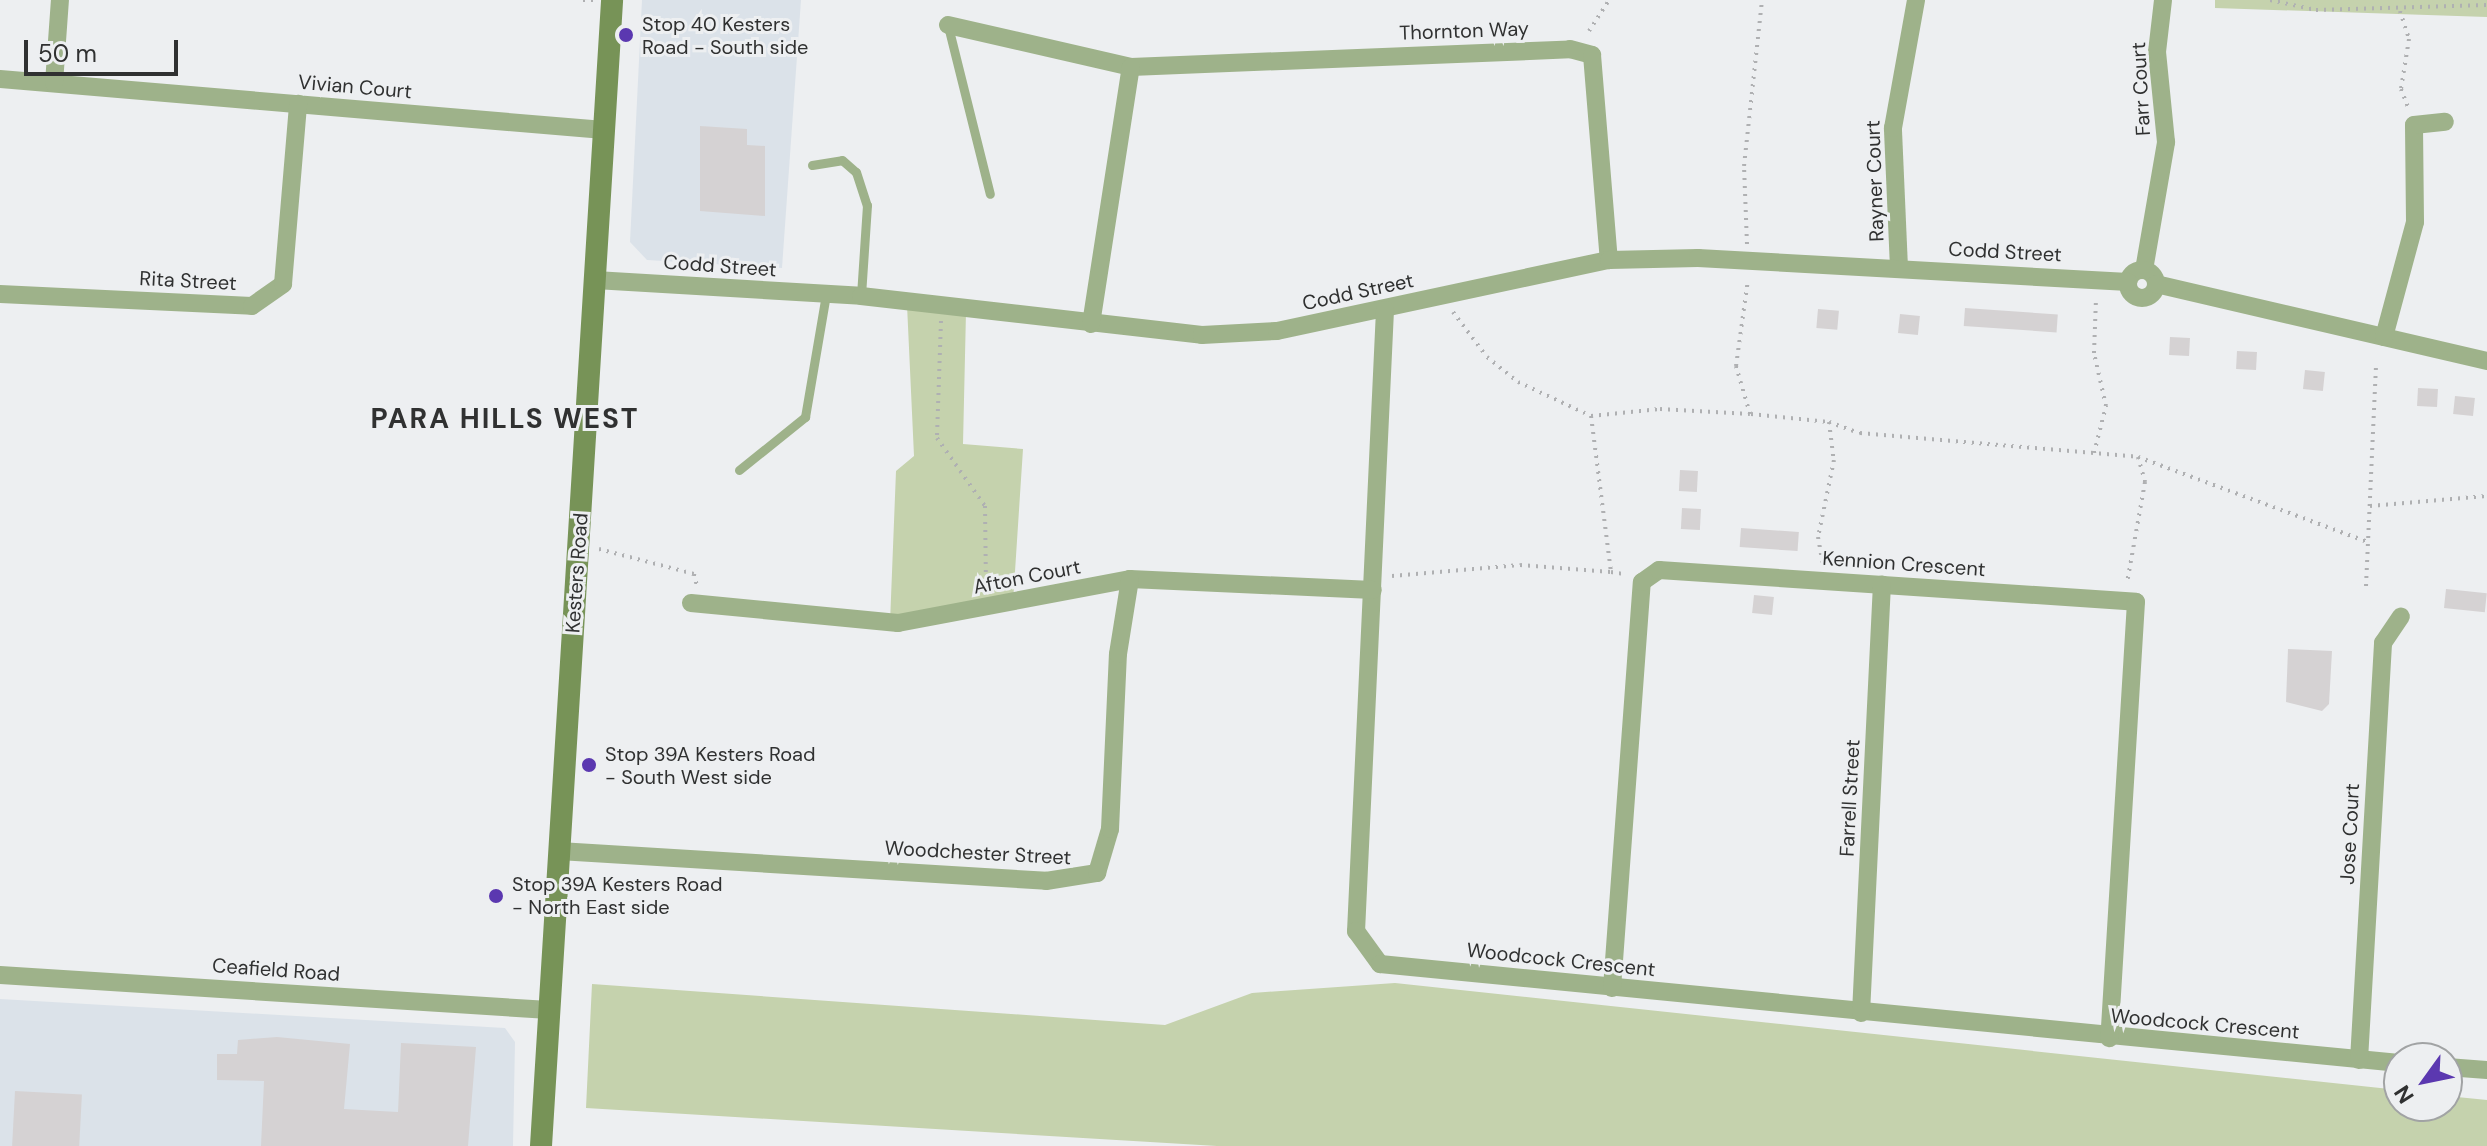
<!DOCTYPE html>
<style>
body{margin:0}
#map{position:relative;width:2487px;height:1146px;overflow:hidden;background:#edeff1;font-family:"DM Sans",sans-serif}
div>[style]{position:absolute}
.built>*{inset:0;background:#dbe2e9}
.green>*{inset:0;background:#c5d2ad}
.building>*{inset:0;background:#d5d2d3;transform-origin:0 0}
.path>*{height:4px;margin-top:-2px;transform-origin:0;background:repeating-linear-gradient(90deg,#afb0b2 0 2px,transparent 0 8px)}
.service>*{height:9px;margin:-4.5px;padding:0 4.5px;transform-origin:4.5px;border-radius:4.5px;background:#9eb28a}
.minor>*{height:18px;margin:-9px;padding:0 9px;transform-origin:9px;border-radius:9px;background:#9eb28a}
.minor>.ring{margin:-9px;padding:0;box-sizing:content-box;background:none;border:18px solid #9eb28a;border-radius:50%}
.secondary>*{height:22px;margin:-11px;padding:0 11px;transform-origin:11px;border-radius:11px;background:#779357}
.dots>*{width:22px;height:22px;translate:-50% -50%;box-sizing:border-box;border:4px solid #edeff1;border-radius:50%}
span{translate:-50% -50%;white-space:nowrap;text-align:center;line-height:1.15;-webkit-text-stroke:6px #edeff1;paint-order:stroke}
.poi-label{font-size:20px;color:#303131}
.left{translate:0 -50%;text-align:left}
.street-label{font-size:20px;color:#303131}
.district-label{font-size:28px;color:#303131;font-weight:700;letter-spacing:2px}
.north{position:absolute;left:2383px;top:1042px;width:80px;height:80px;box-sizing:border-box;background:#edeff1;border:2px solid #a1a3a4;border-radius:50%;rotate:237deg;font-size:22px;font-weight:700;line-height:32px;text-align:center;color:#303131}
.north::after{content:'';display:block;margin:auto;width:28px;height:36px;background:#5b38b0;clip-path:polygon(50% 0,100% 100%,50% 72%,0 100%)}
.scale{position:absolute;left:24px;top:40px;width:154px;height:36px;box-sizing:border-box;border:4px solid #303131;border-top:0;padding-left:10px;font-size:24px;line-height:28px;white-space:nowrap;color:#303131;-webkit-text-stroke:6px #edeff1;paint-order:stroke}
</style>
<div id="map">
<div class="built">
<div style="clip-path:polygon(642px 0,801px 0,782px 268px,647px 260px,630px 242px)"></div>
<div style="clip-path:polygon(0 999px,505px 1028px,515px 1042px,513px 1146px,0 1146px)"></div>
</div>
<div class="green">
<div style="clip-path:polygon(2215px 0,2487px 0,2487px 17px,2215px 8px)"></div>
<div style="clip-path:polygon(907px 305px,966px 312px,963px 444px,1023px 449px,1013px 602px,890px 623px,896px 471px,914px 456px)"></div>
<div style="clip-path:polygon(1395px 983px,2399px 1090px,2399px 1106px,2447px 1106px,2447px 1096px,2487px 1100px,2487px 1146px,1217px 1146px,586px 1108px,592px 984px,1165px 1025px,1252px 993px)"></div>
</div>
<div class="building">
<div style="clip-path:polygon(700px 126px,747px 129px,747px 145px,765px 146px,765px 216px,700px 211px)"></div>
<div style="left:1965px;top:308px;width:93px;height:18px;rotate:4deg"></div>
<div style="left:1818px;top:309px;width:21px;height:19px;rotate:5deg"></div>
<div style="left:1900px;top:314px;width:20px;height:19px;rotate:6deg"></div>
<div style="left:2170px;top:337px;width:20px;height:18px;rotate:3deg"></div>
<div style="left:2237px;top:351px;width:20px;height:18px;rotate:3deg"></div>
<div style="left:2305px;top:370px;width:20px;height:19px;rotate:6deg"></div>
<div style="left:2418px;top:388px;width:20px;height:18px;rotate:3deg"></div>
<div style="left:2455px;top:396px;width:20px;height:18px;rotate:6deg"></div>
<div style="left:1680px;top:470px;width:18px;height:21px;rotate:3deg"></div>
<div style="left:1682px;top:508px;width:19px;height:21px;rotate:3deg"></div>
<div style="left:1741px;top:528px;width:58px;height:19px;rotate:4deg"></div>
<div style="left:2446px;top:589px;width:41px;height:19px;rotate:6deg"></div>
<div style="left:1754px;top:595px;width:20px;height:18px;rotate:6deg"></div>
<div style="clip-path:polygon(2288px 649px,2332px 651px,2329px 704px,2322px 711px,2286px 702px)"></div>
<div style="clip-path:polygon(277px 1037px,350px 1044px,344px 1109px,398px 1112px,401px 1043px,476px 1047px,468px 1146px,261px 1146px,264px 1081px,217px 1080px,217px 1054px,237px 1054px,238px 1040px)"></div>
<div style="left:15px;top:1091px;width:67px;height:55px;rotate:3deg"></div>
</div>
<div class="path">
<div style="left:583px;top:0;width:11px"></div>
<div style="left:2270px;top:0;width:47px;rotate:12.3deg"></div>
<div style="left:2316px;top:10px;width:171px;rotate:-1.7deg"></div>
<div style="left:2400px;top:11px;width:29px;rotate:72deg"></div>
<div style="left:2409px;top:39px;width:51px;rotate:99.1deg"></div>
<div style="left:2401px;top:89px;width:19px;rotate:69deg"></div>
<div style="left:1589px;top:31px;width:37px;rotate:-57deg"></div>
<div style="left:1747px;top:244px;width:78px;rotate:-92.2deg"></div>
<div style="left:1744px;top:166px;width:167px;rotate:-83.8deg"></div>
<div style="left:1453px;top:312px;width:56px;rotate:52.9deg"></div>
<div style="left:1487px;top:357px;width:40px;rotate:39deg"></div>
<div style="left:1518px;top:382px;width:81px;rotate:25deg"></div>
<div style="left:1591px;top:416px;width:69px;rotate:-5.8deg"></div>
<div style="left:1660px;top:409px;width:90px;rotate:3.2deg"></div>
<div style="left:1750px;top:414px;width:50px;rotate:-106.3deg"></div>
<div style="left:1736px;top:366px;width:87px;rotate:-82.1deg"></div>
<div style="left:941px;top:321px;width:117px;rotate:92deg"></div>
<div style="left:937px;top:438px;width:83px;rotate:54.8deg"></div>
<div style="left:985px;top:506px;width:83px;rotate:89.3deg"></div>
<div style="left:1751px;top:414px;width:78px;rotate:5.9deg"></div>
<div style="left:1829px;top:422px;width:38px;rotate:83deg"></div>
<div style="left:1834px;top:460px;width:79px;rotate:101.7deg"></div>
<div style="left:1818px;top:537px;width:27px;rotate:80deg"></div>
<div style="left:1591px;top:416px;width:157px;rotate:82.7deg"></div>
<div style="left:1611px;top:572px;width:12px;rotate:9deg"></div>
<div style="left:1829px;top:422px;width:33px;rotate:20deg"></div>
<div style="left:1860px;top:433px;width:279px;rotate:4.9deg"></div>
<div style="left:2138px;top:457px;width:26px;rotate:74deg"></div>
<div style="left:2145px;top:482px;width:103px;rotate:100.1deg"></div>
<div style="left:2094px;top:453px;width:49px;rotate:-75.7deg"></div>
<div style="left:2106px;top:406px;width:54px;rotate:-102.8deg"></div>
<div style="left:2094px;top:353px;width:54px;rotate:-87.9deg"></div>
<div style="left:2138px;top:457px;width:245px;rotate:20.3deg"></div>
<div style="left:2370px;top:506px;width:117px;rotate:-4.9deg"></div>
<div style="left:599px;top:549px;width:98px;rotate:14.7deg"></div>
<div style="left:694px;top:574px;width:12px;rotate:76deg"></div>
<div style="left:1392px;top:576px;width:128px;rotate:-4.9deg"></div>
<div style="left:1520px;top:565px;width:91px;rotate:4.4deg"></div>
<div style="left:2366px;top:586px;width:221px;rotate:-87.4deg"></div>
</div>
<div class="service">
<div style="left:948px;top:26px;width:173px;rotate:76deg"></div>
<div style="left:812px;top:165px;width:30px;rotate:-9deg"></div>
<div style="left:842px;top:160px;width:18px;rotate:41deg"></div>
<div style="left:856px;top:172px;width:35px;rotate:72deg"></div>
<div style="left:867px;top:205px;width:91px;rotate:93.8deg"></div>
<div style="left:739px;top:470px;width:85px;rotate:-38.8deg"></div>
<div style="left:805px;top:417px;width:125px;rotate:-80.3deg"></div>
</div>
<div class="minor">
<div style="left:948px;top:25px;width:188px;rotate:12.9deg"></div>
<div style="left:1131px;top:67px;width:439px;rotate:-2.3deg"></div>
<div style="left:1570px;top:49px;width:23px;rotate:15deg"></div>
<div style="left:1592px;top:55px;width:206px;rotate:85.3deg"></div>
<div style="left:0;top:79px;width:606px;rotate:4.83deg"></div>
<div style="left:54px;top:83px;width:83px;rotate:-85.9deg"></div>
<div style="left:1899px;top:268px;width:140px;rotate:-92.5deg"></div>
<div style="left:1893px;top:128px;width:130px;rotate:-79.8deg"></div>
<div style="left:2144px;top:270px;width:130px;rotate:-80.2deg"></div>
<div style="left:2166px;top:142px;width:90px;rotate:-95.7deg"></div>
<div style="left:2157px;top:52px;width:52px;rotate:-83.4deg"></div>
<div class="ring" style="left:2128px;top:270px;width:10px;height:10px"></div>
<div style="left:595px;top:280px;width:266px;rotate:3.4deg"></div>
<div style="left:861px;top:296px;width:343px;rotate:6.5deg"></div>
<div style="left:1202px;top:335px;width:75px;rotate:-3.1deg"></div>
<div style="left:1277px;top:331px;width:340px;rotate:-12.1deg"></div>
<div style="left:1609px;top:260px;width:89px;rotate:-1.3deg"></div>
<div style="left:1698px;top:258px;width:431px;rotate:3.2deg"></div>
<div style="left:2156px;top:284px;width:340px;rotate:13.1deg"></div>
<div style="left:0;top:294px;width:252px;rotate:2.7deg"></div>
<div style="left:252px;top:306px;width:38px;rotate:-35deg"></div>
<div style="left:283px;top:284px;width:181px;rotate:-85.2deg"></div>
<div style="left:1385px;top:310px;width:622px;rotate:92.67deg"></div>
<div style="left:1356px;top:931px;width:41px;rotate:54deg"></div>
<div style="left:1380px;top:964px;width:1024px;rotate:5.55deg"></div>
<div style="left:1091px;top:324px;width:260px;rotate:-81.2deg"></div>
<div style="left:2384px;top:337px;width:119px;rotate:-74.9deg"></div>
<div style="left:2415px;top:222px;width:97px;rotate:-90.6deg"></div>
<div style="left:2414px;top:125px;width:31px;rotate:-6deg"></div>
<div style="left:691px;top:603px;width:208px;rotate:5.5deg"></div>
<div style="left:898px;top:623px;width:236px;rotate:-10.7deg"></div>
<div style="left:1130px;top:579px;width:243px;rotate:2.6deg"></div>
<div style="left:559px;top:851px;width:488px;rotate:3.5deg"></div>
<div style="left:1046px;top:881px;width:52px;rotate:-8.9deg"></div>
<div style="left:1097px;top:873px;width:46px;rotate:-73.5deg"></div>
<div style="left:1110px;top:829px;width:175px;rotate:-87.4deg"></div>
<div style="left:1118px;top:654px;width:76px;rotate:-80.9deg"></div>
<div style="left:0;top:975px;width:550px;rotate:3.65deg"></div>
<div style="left:1612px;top:988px;width:407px;rotate:-85.8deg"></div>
<div style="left:1642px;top:582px;width:21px;rotate:-35deg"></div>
<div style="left:1659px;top:570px;width:478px;rotate:3.8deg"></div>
<div style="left:2136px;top:602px;width:437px;rotate:93.5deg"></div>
<div style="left:1861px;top:1013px;width:429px;rotate:-87.2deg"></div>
<div style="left:2359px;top:1060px;width:418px;rotate:-86.7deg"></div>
<div style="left:2383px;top:643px;width:32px;rotate:-56deg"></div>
<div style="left:2447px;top:1067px;width:40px;rotate:4.3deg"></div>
</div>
<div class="secondary">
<div style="left:541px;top:1146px;width:1148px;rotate:-86.45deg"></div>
</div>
<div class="dots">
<div style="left:626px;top:35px;background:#5b38b0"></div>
<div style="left:589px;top:765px;background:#5b38b0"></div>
<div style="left:496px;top:896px;background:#5b38b0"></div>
</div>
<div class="poi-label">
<span class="left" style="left:642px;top:36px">Stop 40 Kesters<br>Road - South side</span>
<span class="left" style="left:605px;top:766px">Stop 39A Kesters Road<br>- South West side</span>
<span class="left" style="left:512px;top:896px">Stop 39A Kesters Road<br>- North East side</span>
</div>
<div class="street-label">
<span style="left:1464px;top:31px;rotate:-2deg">Thornton Way</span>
<span style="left:355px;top:87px;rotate:5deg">Vivian Court</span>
<span style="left:2141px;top:89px;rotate:-93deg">Farr Court</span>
<span style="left:1875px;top:181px;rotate:-92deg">Rayner Court</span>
<span style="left:2005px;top:252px;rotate:3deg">Codd Street</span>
<span style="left:720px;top:266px;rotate:4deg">Codd Street</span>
<span style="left:188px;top:281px;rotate:3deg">Rita Street</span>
<span style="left:1358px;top:292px;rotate:-12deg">Codd Street</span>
<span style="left:1904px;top:564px;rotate:4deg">Kennion Crescent</span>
<span style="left:577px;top:573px;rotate:-86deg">Kesters Road</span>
<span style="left:1027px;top:577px;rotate:-11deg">Afton Court</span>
<span style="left:1850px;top:798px;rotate:-87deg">Farrell Street</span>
<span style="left:2350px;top:834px;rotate:-87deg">Jose Court</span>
<span style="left:978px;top:853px;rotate:3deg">Woodchester Street</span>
<span style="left:1561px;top:960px;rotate:6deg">Woodcock Crescent</span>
<span style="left:276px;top:970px;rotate:4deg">Ceafield Road</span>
<span style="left:2205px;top:1024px;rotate:5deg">Woodcock Crescent</span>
</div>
<div class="district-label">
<span style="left:505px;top:419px">PARA HILLS WEST</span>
</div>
<div class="north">N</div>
<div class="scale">50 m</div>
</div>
